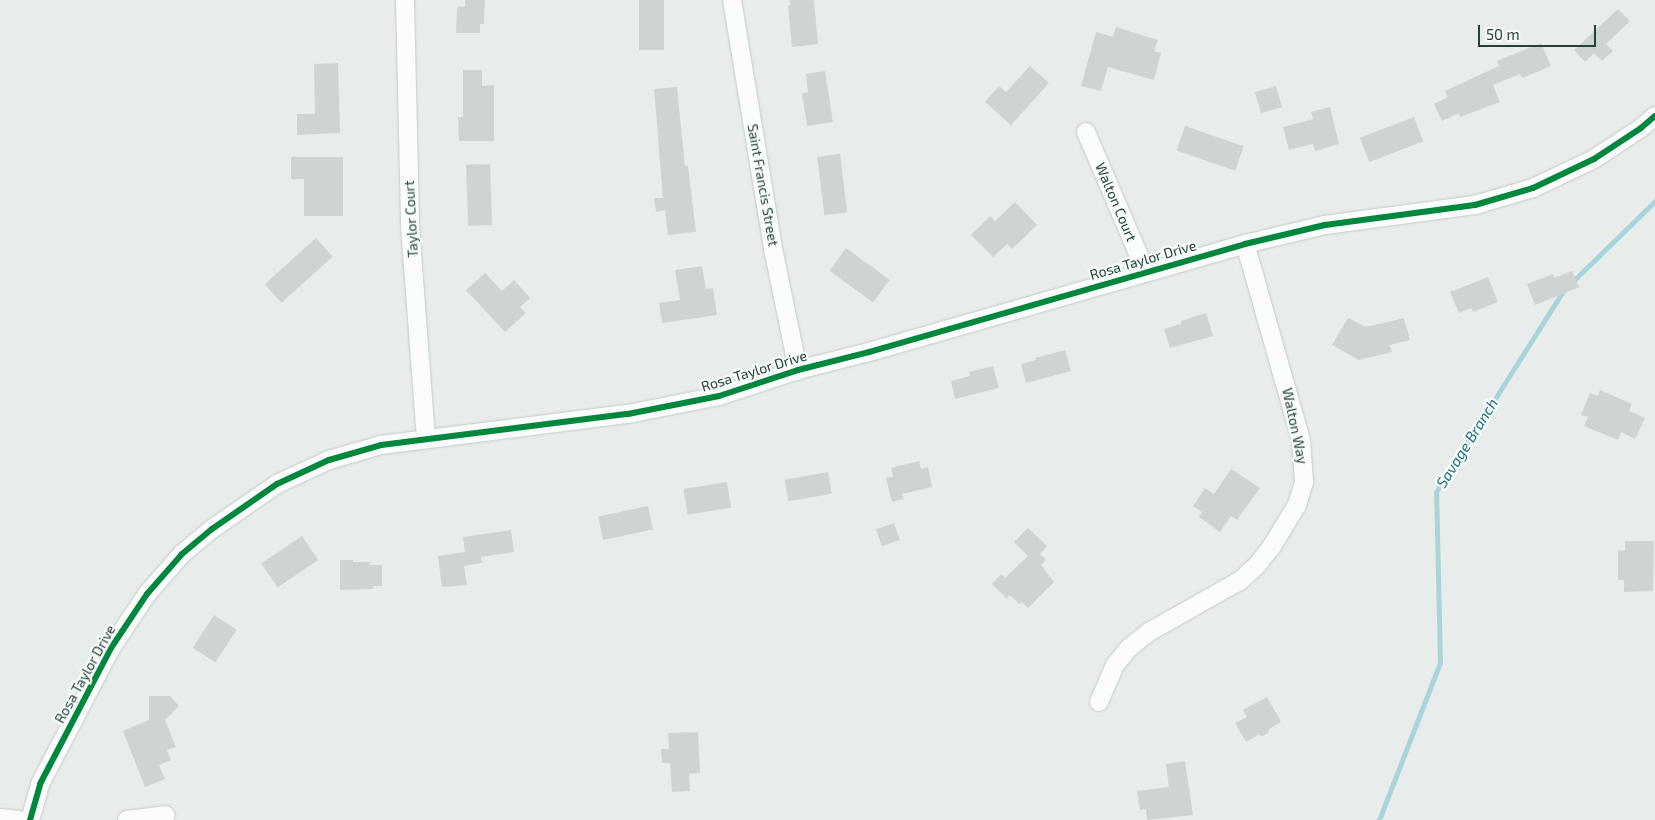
<!DOCTYPE html>
<style>
body{margin:0}
#map{position:relative;width:1655px;height:820px;overflow:hidden;background:#e8edeb;font-family:"Exo 2",sans-serif}
div>[style]{position:absolute}
.stream>*{height:5px;margin:-2.5px;padding:0 2.5px;transform-origin:2.5px;border-radius:2.5px;background:#a9d4db}
.building>*{inset:0;background:#cfd4d2;transform-origin:0 0}
.roads{filter:drop-shadow(0 0 1px #c5cac8) drop-shadow(0 0 1px #c5cac8)}
.street>*{height:18px;margin:-9px;padding:0 9px;transform-origin:9px;border-radius:9px;background:#fcfcfc}
.cycleway>*{height:6px;margin:-3px;padding:0 3px;transform-origin:3px;border-radius:3px;background:#00873e}
span{translate:-50% -50%;white-space:nowrap;text-align:center;line-height:1.15;-webkit-text-stroke:4.5px #f7fbf9;paint-order:stroke}
.street-label{font-size:14px;color:#24423a}
.water-label{font-size:15px;color:#1c6f80;font-style:italic}
.scale{position:absolute;left:1478px;top:25px;width:118px;height:22px;box-sizing:border-box;border:2px solid #24423a;border-top:0;padding-left:6px;font-size:15px;line-height:18px;white-space:nowrap;color:#24423a;-webkit-text-stroke:4px #f7fbf9;paint-order:stroke}
</style>
<div id="map">
<div class="stream">
<div style="left:1570px;top:284px;width:119px;rotate:-44.3deg"></div>
<div style="left:1379px;top:820px;width:168px;rotate:-68.8deg"></div>
<div style="left:1440px;top:663px;width:171px;rotate:-91.3deg"></div>
<div style="left:1436px;top:492px;width:238px;rotate:-57.7deg"></div>
</div>
<div class="building">
<div style="clip-path:polygon(465px 0,485px 0,484px 24px,480px 24px,480px 33px,456px 33px,457px 7px,465px 7px)"></div>
<div style="left:639px;top:0;width:25px;height:50px"></div>
<div style="clip-path:polygon(790px 0,814px 0,818px 44px,792px 47px,788px 5px,790px 5px)"></div>
<div style="clip-path:polygon(1618px 9px,1630px 21px,1606px 44px,1613px 51px,1602px 61px,1594px 53px,1585px 62px,1574px 50px)"></div>
<div style="clip-path:polygon(1116px 27px,1158px 40px,1154px 51px,1161px 53px,1154px 80px,1108px 67px,1101px 91px,1081px 86px,1096px 32px,1113px 37px)"></div>
<div style="clip-path:polygon(1541px 43px,1551px 66px,1522px 78px,1520px 74px,1493px 85px,1500px 102px,1460px 117px,1459px 113px,1442px 121px,1434px 104px,1448px 97px,1445px 91px,1499px 66px,1497px 61px)"></div>
<div style="clip-path:polygon(338px 63px,340px 133px,297px 135px,297px 114px,315px 114px,314px 64px)"></div>
<div style="clip-path:polygon(1030px 66px,1049px 83px,1011px 125px,985px 102px,999px 86px,1006px 92px)"></div>
<div style="clip-path:polygon(463px 70px,482px 70px,482px 86px,494px 85px,494px 141px,459px 141px,458px 117px,463px 117px)"></div>
<div style="clip-path:polygon(825px 71px,833px 122px,807px 126px,802px 93px,808px 92px,806px 74px)"></div>
<div style="left:1276px;top:86px;width:22px;height:22px;rotate:74deg"></div>
<div style="clip-path:polygon(677px 87px,685px 166px,688px 166px,696px 232px,668px 235px,665px 210px,656px 212px,654px 198px,663px 198px,654px 89px)"></div>
<div style="clip-path:polygon(1330px 107px,1339px 144px,1315px 151px,1313px 144px,1289px 150px,1283px 127px,1313px 119px,1311px 112px)"></div>
<div style="left:1414px;top:117px;width:26px;height:58px;rotate:69deg"></div>
<div style="left:1185px;top:126px;width:62px;height:26px;rotate:19deg"></div>
<div style="left:840px;top:154px;width:59px;height:23px;rotate:83deg"></div>
<div style="clip-path:polygon(291px 157px,343px 157px,343px 216px,304px 216px,304px 179px,291px 179px)"></div>
<div style="left:490px;top:164px;width:61px;height:24px;rotate:88deg"></div>
<div style="clip-path:polygon(1015px 202px,1037px 225px,1012px 249px,1007px 244px,993px 257px,971px 235px,990px 216px,995px 221px)"></div>
<div style="left:316px;top:238px;width:25px;height:69px;rotate:48deg"></div>
<div style="left:846px;top:248px;width:54px;height:28px;rotate:36deg"></div>
<div style="clip-path:polygon(702px 266px,706px 289px,713px 288px,717px 315px,662px 323px,659px 303px,680px 300px,675px 270px)"></div>
<div style="clip-path:polygon(1572px 271px,1579px 287px,1535px 305px,1527px 284px,1553px 274px,1554px 278px)"></div>
<div style="clip-path:polygon(485px 273px,502px 291px,514px 280px,530px 298px,520px 307px,526px 313px,505px 332px,466px 290px)"></div>
<div style="clip-path:polygon(1488px 277px,1498px 302px,1473px 312px,1471px 308px,1459px 313px,1450px 292px)"></div>
<div style="clip-path:polygon(1206px 313px,1213px 336px,1170px 348px,1164px 329px,1181px 324px,1181px 321px)"></div>
<div style="clip-path:polygon(1348px 318px,1366px 327px,1404px 318px,1410px 340px,1390px 345px,1392px 352px,1359px 360px,1332px 345px)"></div>
<div style="clip-path:polygon(1065px 350px,1071px 371px,1026px 383px,1021px 364px,1036px 360px,1035px 358px)"></div>
<div style="clip-path:polygon(993px 366px,999px 388px,955px 399px,951px 381px,970px 376px,969px 372px)"></div>
<div style="clip-path:polygon(1600px 390px,1632px 404px,1629px 411px,1645px 418px,1635px 439px,1621px 432px,1618px 440px,1584px 426px,1588px 417px,1581px 415px,1590px 393px,1598px 396px)"></div>
<div style="clip-path:polygon(919px 461px,921px 469px,928px 467px,932px 487px,902px 494px,904px 499px,892px 502px,886px 478px,893px 477px,891px 468px)"></div>
<div style="clip-path:polygon(1231px 469px,1260px 488px,1237px 520px,1231px 516px,1220px 532px,1199px 517px,1202px 512px,1193px 506px,1205px 488px,1214px 494px)"></div>
<div style="left:828px;top:472px;width:22px;height:44px;rotate:80deg"></div>
<div style="left:727px;top:482px;width:26px;height:44px;rotate:81deg"></div>
<div style="left:648px;top:506px;width:24px;height:51px;rotate:78deg"></div>
<div style="left:894px;top:523px;width:18px;height:19px;rotate:71deg"></div>
<div style="clip-path:polygon(1028px 528px,1047px 546px,1040px 554px,1046px 560px,1041px 565px,1054px 582px,1028px 608px,1022px 602px,1019px 604px,1010px 595px,1007px 599px,992px 584px,1001px 574px,1005px 578px,1028px 556px,1014px 542px)"></div>
<div style="clip-path:polygon(511px 530px,514px 552px,481px 557px,482px 563px,464px 566px,467px 585px,442px 587px,438px 556px,465px 552px,463px 537px)"></div>
<div style="left:302px;top:536px;width:29px;height:49px;rotate:56deg"></div>
<div style="clip-path:polygon(1625px 541px,1654px 541px,1653px 591px,1624px 592px,1624px 580px,1618px 580px,1618px 550px,1625px 551px)"></div>
<div style="clip-path:polygon(340px 560px,353px 560px,353px 562px,370px 562px,370px 565px,382px 565px,382px 586px,373px 586px,373px 589px,340px 590px)"></div>
<div style="left:214px;top:615px;width:27px;height:39px;rotate:33deg"></div>
<div style="clip-path:polygon(149px 696px,170px 696px,179px 706px,165px 720px,176px 747px,167px 750px,171px 760px,159px 765px,165px 779px,145px 787px,123px 731px,149px 720px)"></div>
<div style="clip-path:polygon(1267px 697px,1281px 722px,1269px 729px,1268px 733px,1263px 736px,1258px 735px,1246px 742px,1235px 723px,1247px 717px,1243px 710px)"></div>
<div style="clip-path:polygon(698px 732px,700px 773px,689px 774px,690px 791px,672px 792px,670px 763px,662px 763px,661px 749px,669px 749px,668px 733px)"></div>
<div style="clip-path:polygon(1185px 761px,1193px 815px,1147px 820px,1146px 809px,1140px 810px,1137px 791px,1169px 787px,1166px 764px)"></div>
</div>
<div class="roads">
<div class="street">
<div style="left:405px;top:0;width:226px;rotate:88.7deg"></div>
<div style="left:410px;top:226px;width:212px;rotate:85.7deg"></div>
<div style="left:732px;top:0;width:252px;rotate:80.6deg"></div>
<div style="left:773px;top:249px;width:124px;rotate:78.3deg"></div>
<div style="left:1086px;top:132px;width:152px;rotate:66.8deg"></div>
<div style="left:1099px;top:702px;width:40px;rotate:-66.6deg"></div>
<div style="left:1115px;top:665px;width:22px;rotate:-51deg"></div>
<div style="left:1129px;top:648px;width:26px;rotate:-39deg"></div>
<div style="left:1149px;top:632px;width:106px;rotate:-29.5deg"></div>
<div style="left:1241px;top:580px;width:23px;rotate:-43deg"></div>
<div style="left:1258px;top:564px;width:23px;rotate:-52deg"></div>
<div style="left:1272px;top:546px;width:48px;rotate:-58.6deg"></div>
<div style="left:1297px;top:505px;width:24px;rotate:-73deg"></div>
<div style="left:1304px;top:482px;width:42px;rotate:-94.1deg"></div>
<div style="left:1301px;top:440px;width:204px;rotate:-105.9deg"></div>
<div style="left:0;top:818px;width:19px;rotate:6deg"></div>
<div style="left:30px;top:820px;width:37px;rotate:-74deg"></div>
<div style="left:40px;top:784px;width:153px;rotate:-62.4deg"></div>
<div style="left:111px;top:648px;width:65px;rotate:-56.3deg"></div>
<div style="left:147px;top:594px;width:53px;rotate:-48.8deg"></div>
<div style="left:182px;top:554px;width:39px;rotate:-40deg"></div>
<div style="left:212px;top:529px;width:79px;rotate:-34.7deg"></div>
<div style="left:277px;top:484px;width:57px;rotate:-24.8deg"></div>
<div style="left:329px;top:460px;width:54px;rotate:-16.1deg"></div>
<div style="left:381px;top:445px;width:249px;rotate:-7.2deg"></div>
<div style="left:628px;top:414px;width:93px;rotate:-11.2deg"></div>
<div style="left:719px;top:396px;width:83px;rotate:-18.2deg"></div>
<div style="left:798px;top:370px;width:73px;rotate:-14.2deg"></div>
<div style="left:869px;top:352px;width:391px;rotate:-16deg"></div>
<div style="left:1245px;top:244px;width:82px;rotate:-13.4deg"></div>
<div style="left:1325px;top:225px;width:151px;rotate:-7.6deg"></div>
<div style="left:1475px;top:205px;width:60px;rotate:-16.3deg"></div>
<div style="left:1533px;top:188px;width:68px;rotate:-25.4deg"></div>
<div style="left:1594px;top:159px;width:56px;rotate:-33.4deg"></div>
<div style="left:1641px;top:128px;width:18px;rotate:-41deg"></div>
<div style="left:127px;top:820px;width:39px;rotate:-7deg"></div>
</div>
</div>
<div class="cycleway">
<div style="left:30px;top:820px;width:37px;rotate:-74deg"></div>
<div style="left:40px;top:784px;width:153px;rotate:-62.4deg"></div>
<div style="left:111px;top:648px;width:65px;rotate:-56.3deg"></div>
<div style="left:147px;top:594px;width:53px;rotate:-48.8deg"></div>
<div style="left:182px;top:554px;width:39px;rotate:-40deg"></div>
<div style="left:212px;top:529px;width:79px;rotate:-34.7deg"></div>
<div style="left:277px;top:484px;width:57px;rotate:-24.8deg"></div>
<div style="left:329px;top:460px;width:54px;rotate:-16.1deg"></div>
<div style="left:381px;top:445px;width:249px;rotate:-7.2deg"></div>
<div style="left:628px;top:414px;width:93px;rotate:-11.2deg"></div>
<div style="left:719px;top:396px;width:83px;rotate:-18.2deg"></div>
<div style="left:798px;top:370px;width:73px;rotate:-14.2deg"></div>
<div style="left:869px;top:352px;width:391px;rotate:-16deg"></div>
<div style="left:1245px;top:244px;width:82px;rotate:-13.4deg"></div>
<div style="left:1325px;top:225px;width:151px;rotate:-7.6deg"></div>
<div style="left:1475px;top:205px;width:60px;rotate:-16.3deg"></div>
<div style="left:1533px;top:188px;width:68px;rotate:-25.4deg"></div>
<div style="left:1594px;top:159px;width:56px;rotate:-33.4deg"></div>
<div style="left:1641px;top:128px;width:18px;rotate:-41deg"></div>
</div>
<div class="street-label">
<span style="left:763px;top:185px;rotate:80deg">Saint Francis Street</span>
<span style="left:1116px;top:202px;rotate:67deg">Walton Court</span>
<span style="left:411px;top:219px;rotate:-93deg">Taylor Court</span>
<span style="left:1143px;top:260px;rotate:-16deg">Rosa Taylor Drive</span>
<span style="left:754px;top:371px;rotate:-17deg">Rosa Taylor Drive</span>
<span style="left:1295px;top:426px;rotate:78deg">Walton Way</span>
<span style="left:85px;top:674px;rotate:-61deg">Rosa Taylor Drive</span>
</div>
<div class="water-label">
<span style="left:1467px;top:443px;rotate:-58deg">Savage Branch</span>
</div>
<div class="scale">50 m</div>
</div>
